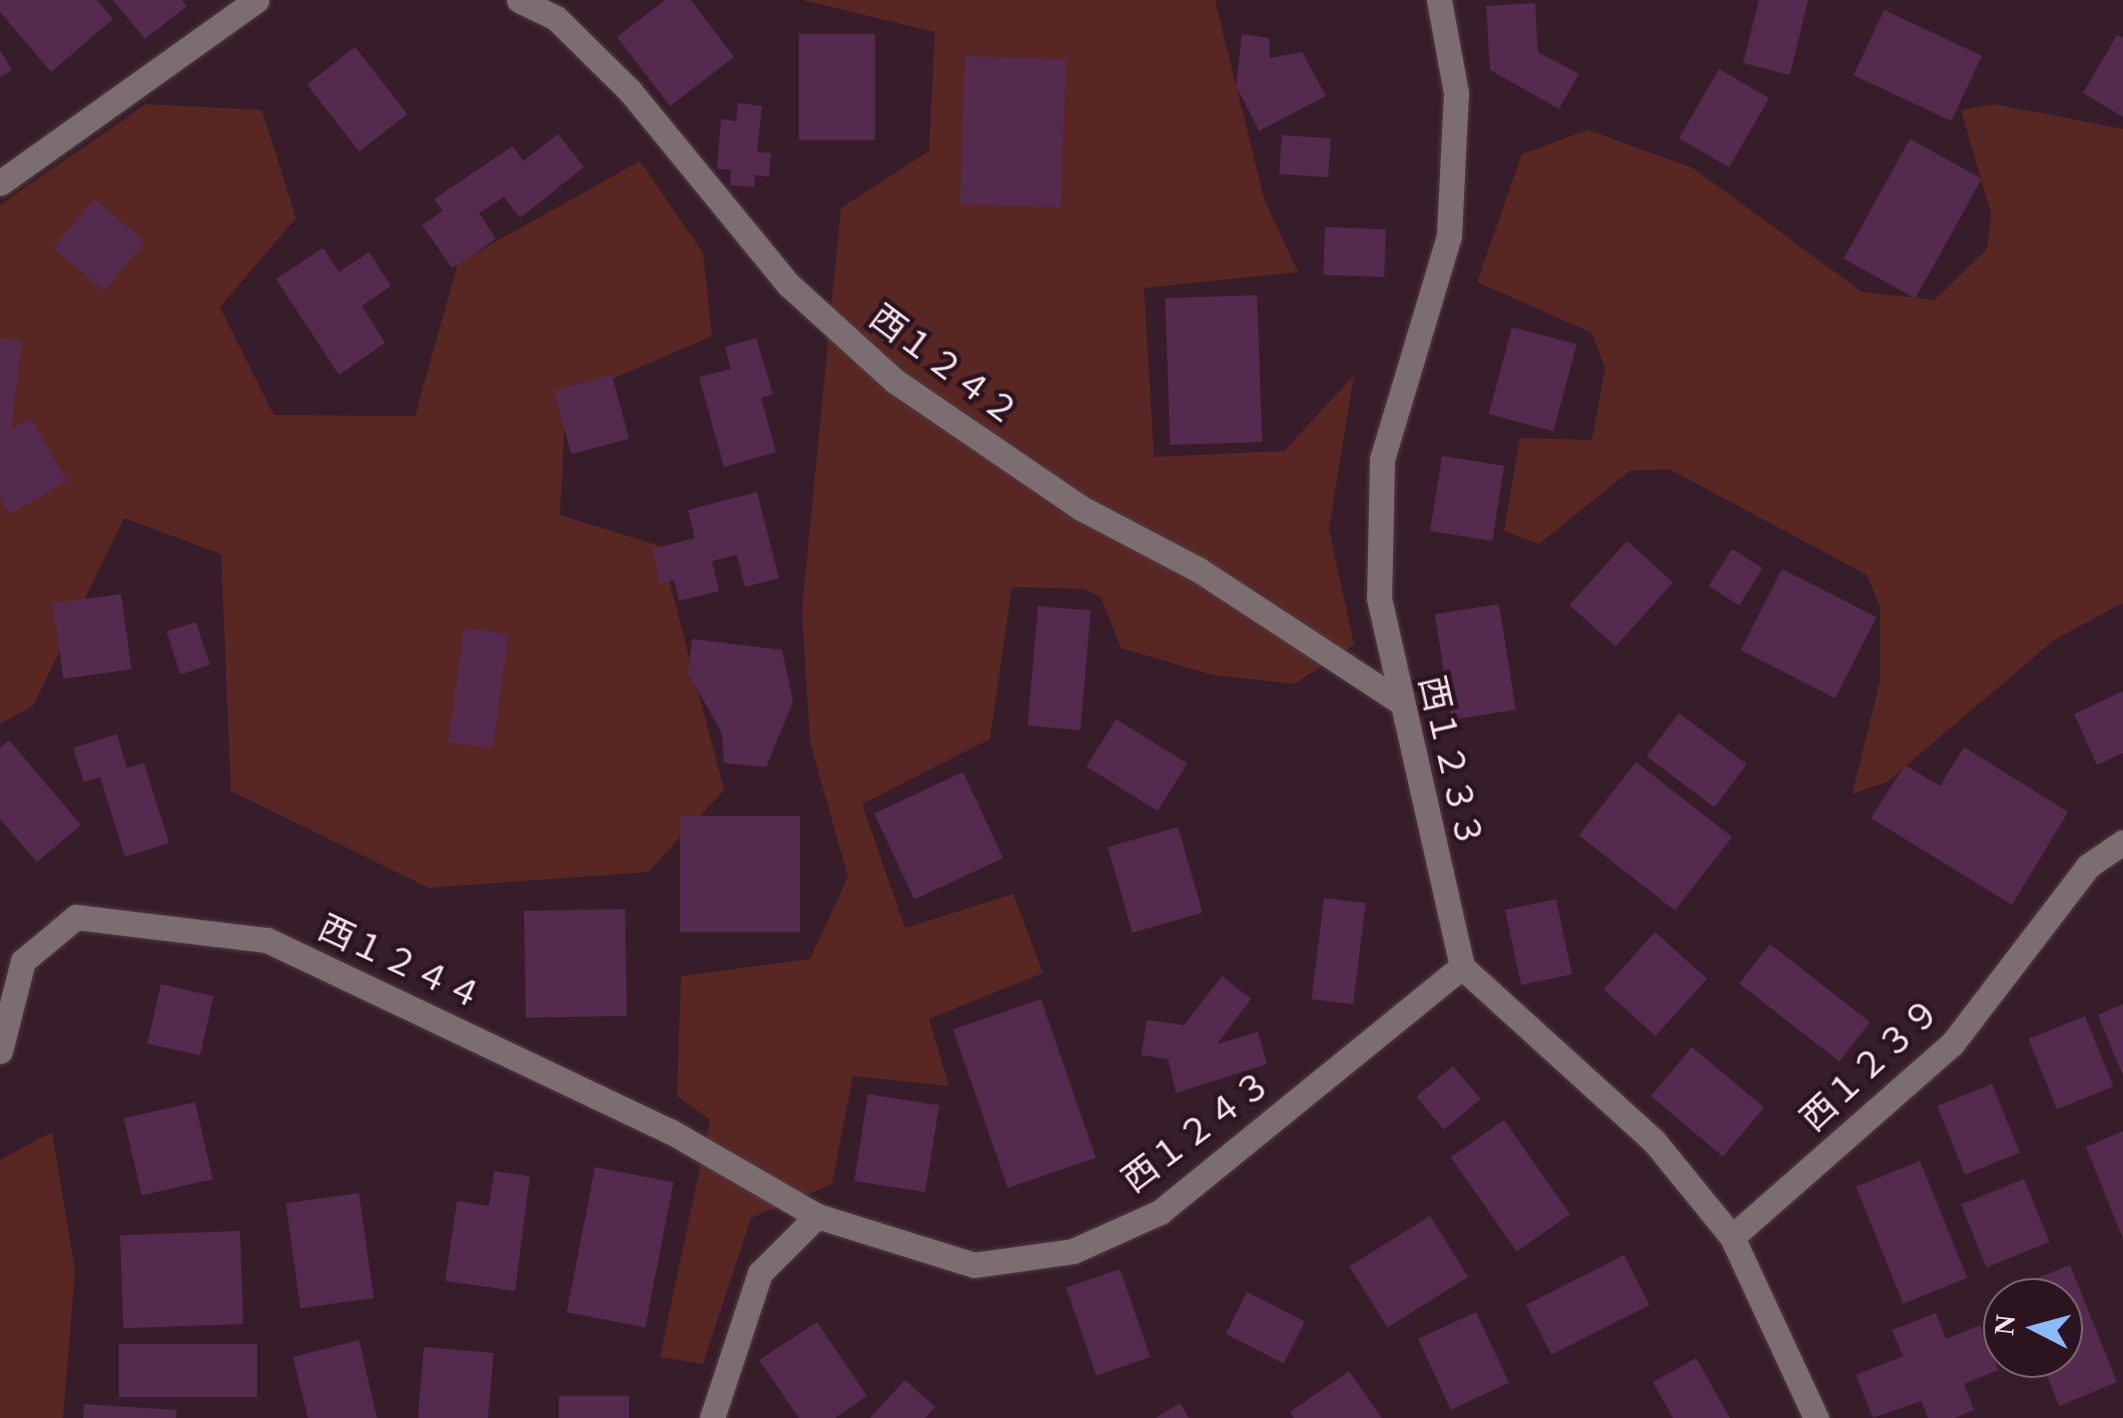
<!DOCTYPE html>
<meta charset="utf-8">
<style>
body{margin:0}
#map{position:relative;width:2123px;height:1418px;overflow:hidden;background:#361d29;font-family:"Times New Roman","Noto Sans JP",serif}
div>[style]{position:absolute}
.green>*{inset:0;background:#582723}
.building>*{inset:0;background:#542a4f;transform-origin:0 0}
.roads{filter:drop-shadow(0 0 2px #513944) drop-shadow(0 0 2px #513944)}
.minor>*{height:25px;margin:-12.5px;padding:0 12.5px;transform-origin:12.5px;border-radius:12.5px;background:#7c6d70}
span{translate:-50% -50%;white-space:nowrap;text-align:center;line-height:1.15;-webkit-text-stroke:9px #2b1420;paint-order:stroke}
.street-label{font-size:35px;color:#f5e4eb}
.north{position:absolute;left:1983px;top:1278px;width:100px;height:100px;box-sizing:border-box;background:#2b1420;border:2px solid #7c6771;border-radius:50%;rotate:276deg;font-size:28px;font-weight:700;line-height:40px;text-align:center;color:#f5e4eb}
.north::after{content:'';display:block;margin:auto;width:35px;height:45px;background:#8bbafc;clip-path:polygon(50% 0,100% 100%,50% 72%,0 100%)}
</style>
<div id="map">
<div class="green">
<div style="clip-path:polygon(802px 0,1215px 0,1264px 199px,1298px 272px,1144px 288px,1154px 457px,1284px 451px,1354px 375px,1329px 529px,1354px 645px,1294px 684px,1213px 675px,1121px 648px,1101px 598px,1085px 589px,1012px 587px,990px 739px,862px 804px,905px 928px,1013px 894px,1043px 973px,929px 1019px,949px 1086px,853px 1076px,832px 1184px,751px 1218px,703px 1364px,660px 1357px,710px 1120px,677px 1096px,681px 976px,810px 959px,848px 877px,810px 742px,802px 609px,841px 208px,929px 151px,935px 32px)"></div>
<div style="clip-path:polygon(146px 104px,262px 110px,296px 218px,220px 307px,274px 415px,415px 416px,458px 263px,640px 161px,703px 253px,712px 336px,566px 399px,560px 515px,660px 546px,724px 790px,648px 872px,429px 888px,231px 791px,221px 554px,124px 518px,33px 706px,0 724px,0 205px)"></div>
<div style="clip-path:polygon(1994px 104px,2123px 129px,2123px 603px,2054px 640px,1887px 782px,1852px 794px,1880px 681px,1880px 607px,1867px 575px,1669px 469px,1630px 471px,1539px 544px,1504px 531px,1520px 438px,1592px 440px,1605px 368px,1592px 333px,1477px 282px,1522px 154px,1588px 130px,1693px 168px,1862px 292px,1934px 300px,1987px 249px,1991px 213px,1961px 110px)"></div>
<div style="clip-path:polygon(52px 1132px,75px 1271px,63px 1418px,0 1418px,0 1160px)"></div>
</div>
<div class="building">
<div style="clip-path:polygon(0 0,97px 0,113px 19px,51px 72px,0 12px)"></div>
<div style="clip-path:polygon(113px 0,182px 0,187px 6px,145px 39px)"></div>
<div style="clip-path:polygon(665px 0,691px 0,734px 57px,670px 106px,617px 37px)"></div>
<div style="clip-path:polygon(1759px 0,1808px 0,1790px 75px,1743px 63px)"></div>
<div style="clip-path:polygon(1535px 3px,1538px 52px,1579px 74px,1559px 109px,1490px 70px,1486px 6px)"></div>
<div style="left:1884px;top:10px;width:108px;height:72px;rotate:25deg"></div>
<div style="left:799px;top:34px;width:76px;height:106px"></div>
<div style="clip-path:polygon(1242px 34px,1269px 38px,1270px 58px,1302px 52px,1326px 96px,1259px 131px,1236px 86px)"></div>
<div style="clip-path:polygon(2117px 35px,2123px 38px,2123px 117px,2083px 93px)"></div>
<div style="left:355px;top:47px;width:85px;height:61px;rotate:52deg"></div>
<div style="clip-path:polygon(0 50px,12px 70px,0 77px)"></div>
<div style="left:965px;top:56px;width:101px;height:148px;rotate:2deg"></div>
<div style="left:1719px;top:69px;width:58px;height:80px;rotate:30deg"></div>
<div style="clip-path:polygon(738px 103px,762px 106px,757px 152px,771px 153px,769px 177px,755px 175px,754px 187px,730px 185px,731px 170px,717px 169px,721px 119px,736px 121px)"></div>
<div style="clip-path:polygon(558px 134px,584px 167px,520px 218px,504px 197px,479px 213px,496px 239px,452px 268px,422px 225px,443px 211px,434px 199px,513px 146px,523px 161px)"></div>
<div style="left:1282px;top:135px;width:49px;height:39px;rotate:4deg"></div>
<div style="left:1910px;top:139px;width:82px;height:137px;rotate:29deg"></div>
<div style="left:94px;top:199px;width:67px;height:64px;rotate:40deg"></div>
<div style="left:1325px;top:227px;width:61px;height:48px;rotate:2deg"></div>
<div style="clip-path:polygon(323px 248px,339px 272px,369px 252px,391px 286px,362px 306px,385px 343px,339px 375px,276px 279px)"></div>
<div style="left:1257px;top:295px;width:147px;height:92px;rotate:88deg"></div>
<div style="left:1512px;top:327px;width:67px;height:90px;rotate:15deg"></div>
<div style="clip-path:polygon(0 338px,22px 341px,11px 428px,31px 419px,67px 481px,10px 514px,0 498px)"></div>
<div style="clip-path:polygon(756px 338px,773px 394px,761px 398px,776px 452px,724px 467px,699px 377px,731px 369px,725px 347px)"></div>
<div style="left:612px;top:375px;width:66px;height:60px;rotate:75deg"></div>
<div style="left:1442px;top:456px;width:63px;height:76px;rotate:9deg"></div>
<div style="clip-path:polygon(757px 492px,779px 578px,745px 587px,737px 555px,712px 561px,719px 591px,679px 601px,674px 580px,660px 584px,652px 549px,695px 538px,688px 510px)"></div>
<div style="left:1627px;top:541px;width:62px;height:86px;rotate:42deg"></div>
<div style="left:1732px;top:549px;width:36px;height:44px;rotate:32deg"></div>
<div style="left:1782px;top:569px;width:106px;height:91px;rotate:27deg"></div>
<div style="left:121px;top:594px;width:76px;height:69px;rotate:82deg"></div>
<div style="left:1499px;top:604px;width:107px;height:65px;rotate:81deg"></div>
<div style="left:1038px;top:606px;width:53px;height:120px;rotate:5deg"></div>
<div style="left:196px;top:622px;width:45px;height:31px;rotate:72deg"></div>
<div style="left:464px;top:628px;width:45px;height:115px;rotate:8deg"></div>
<div style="clip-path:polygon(692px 639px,782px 650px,793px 702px,766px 767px,724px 763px,722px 733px,688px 673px)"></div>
<div style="clip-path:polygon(2123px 691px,2123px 753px,2097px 765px,2074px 714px)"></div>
<div style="left:1679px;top:713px;width:85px;height:54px;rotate:37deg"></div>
<div style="left:1116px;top:719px;width:84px;height:56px;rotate:32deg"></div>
<div style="clip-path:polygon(117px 734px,127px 768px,144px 763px,169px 843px,125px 857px,100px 777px,84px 782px,73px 748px)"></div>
<div style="clip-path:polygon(9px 740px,81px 825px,37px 862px,0 819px,0 748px)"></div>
<div style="clip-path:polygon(1964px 747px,2068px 812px,2012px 905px,1871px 818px,1905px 765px,1940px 786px)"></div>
<div style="left:1636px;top:762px;width:122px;height:93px;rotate:38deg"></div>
<div style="left:963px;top:772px;width:95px;height:98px;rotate:65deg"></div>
<div style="left:680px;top:816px;width:120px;height:116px"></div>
<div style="left:1178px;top:827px;width:89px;height:73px;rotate:74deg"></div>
<div style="left:1324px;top:898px;width:42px;height:102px;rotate:7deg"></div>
<div style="left:1556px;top:899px;width:77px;height:52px;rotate:78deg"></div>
<div style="left:625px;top:909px;width:107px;height:101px;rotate:89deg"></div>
<div style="left:1655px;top:932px;width:70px;height:77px;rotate:42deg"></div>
<div style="left:1770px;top:944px;width:127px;height:50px;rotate:38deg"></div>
<div style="clip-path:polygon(1222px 976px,1251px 999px,1217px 1044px,1258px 1032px,1267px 1064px,1176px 1093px,1168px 1059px,1141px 1055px,1147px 1020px,1184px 1025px)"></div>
<div style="left:161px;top:984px;width:54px;height:61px;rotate:13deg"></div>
<div style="left:1041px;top:999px;width:168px;height:93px;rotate:71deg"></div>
<div style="clip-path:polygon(2123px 1004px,2123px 1076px,2098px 1015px)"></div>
<div style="left:2085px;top:1016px;width:76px;height:61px;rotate:68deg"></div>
<div style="left:1692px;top:1047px;width:94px;height:64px;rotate:40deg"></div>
<div style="left:1453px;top:1066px;width:43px;height:48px;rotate:50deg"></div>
<div style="left:1992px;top:1084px;width:74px;height:59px;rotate:68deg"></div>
<div style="left:868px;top:1094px;width:72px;height:88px;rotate:9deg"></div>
<div style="left:195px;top:1102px;width:79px;height:73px;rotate:77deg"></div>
<div style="left:1504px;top:1120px;width:115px;height:65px;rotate:55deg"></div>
<div style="clip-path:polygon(2123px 1131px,2123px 1239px,2086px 1147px)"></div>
<div style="left:1920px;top:1161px;width:126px;height:69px;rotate:68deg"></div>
<div style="left:595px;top:1167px;width:80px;height:148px;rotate:11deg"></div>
<div style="clip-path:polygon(494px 1171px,530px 1176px,515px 1291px,445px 1281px,457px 1201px,489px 1206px)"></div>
<div style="left:2024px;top:1179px;width:68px;height:68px;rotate:68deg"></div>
<div style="left:359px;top:1193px;width:106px;height:74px;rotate:82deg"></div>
<div style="left:1430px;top:1216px;width:72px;height:95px;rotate:58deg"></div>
<div style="left:240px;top:1231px;width:93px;height:120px;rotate:88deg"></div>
<div style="left:1624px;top:1255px;width:56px;height:110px;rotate:63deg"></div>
<div style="clip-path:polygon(2070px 1265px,2117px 1382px,2059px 1406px,2040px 1358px,2063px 1358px,2063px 1298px,2016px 1298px,2012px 1288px)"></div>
<div style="left:1120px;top:1269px;width:93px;height:57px;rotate:71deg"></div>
<div style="left:1247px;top:1292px;width:65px;height:47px;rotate:27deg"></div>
<div style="left:1476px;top:1312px;width:78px;height:64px;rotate:65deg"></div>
<div style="clip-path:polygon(1936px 1313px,1946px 1339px,1980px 1325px,1998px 1370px,1964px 1384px,1974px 1410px,1954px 1418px,1928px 1418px,1921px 1401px,1873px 1418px,1856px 1375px,1903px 1356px,1892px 1330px)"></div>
<div style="clip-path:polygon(817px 1322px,867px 1396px,835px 1418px,799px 1418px,759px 1360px)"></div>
<div style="clip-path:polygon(359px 1340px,377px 1418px,308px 1418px,293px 1357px)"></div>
<div style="left:119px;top:1344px;width:138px;height:53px"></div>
<div style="left:424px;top:1347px;width:70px;height:71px;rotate:5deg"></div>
<div style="clip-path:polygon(1696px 1358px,1730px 1418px,1673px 1418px,1653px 1382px)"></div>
<div style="clip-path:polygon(1349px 1371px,1382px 1418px,1294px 1418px,1290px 1412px)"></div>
<div style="clip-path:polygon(905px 1380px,935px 1407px,925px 1418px,870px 1418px)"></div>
<div style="left:629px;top:1396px;width:22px;height:70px;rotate:90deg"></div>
<div style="clip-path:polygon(1180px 1403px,1189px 1418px,1155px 1418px)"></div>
<div style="clip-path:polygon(84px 1404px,177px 1410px,176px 1418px,83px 1418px)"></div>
</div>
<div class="roads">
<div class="minor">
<div style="left:519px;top:0;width:41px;rotate:25.9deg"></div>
<div style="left:556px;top:18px;width:104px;rotate:44.6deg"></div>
<div style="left:630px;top:91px;width:251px;rotate:50.7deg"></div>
<div style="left:789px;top:285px;width:143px;rotate:42.2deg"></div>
<div style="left:895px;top:381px;width:225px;rotate:34.3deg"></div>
<div style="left:1081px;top:508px;width:133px;rotate:27.7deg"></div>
<div style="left:1199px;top:570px;width:241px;rotate:33.2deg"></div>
<div style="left:1439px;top:0;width:95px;rotate:79.6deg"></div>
<div style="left:1456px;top:93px;width:143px;rotate:92.8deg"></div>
<div style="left:1449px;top:236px;width:233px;rotate:106.7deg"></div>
<div style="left:1382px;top:459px;width:139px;rotate:91.2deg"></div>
<div style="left:1379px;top:598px;width:378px;rotate:77.3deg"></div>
<div style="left:1462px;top:967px;width:259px;rotate:42.2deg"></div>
<div style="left:1654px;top:1141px;width:124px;rotate:50.9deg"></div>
<div style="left:1732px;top:1237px;width:200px;rotate:65.1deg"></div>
<div style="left:0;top:183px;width:315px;rotate:-35.5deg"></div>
<div style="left:0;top:1051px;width:93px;rotate:-75.7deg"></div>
<div style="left:23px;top:961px;width:69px;rotate:-39.7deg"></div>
<div style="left:76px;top:917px;width:192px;rotate:6.9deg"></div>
<div style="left:267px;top:940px;width:446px;rotate:25.4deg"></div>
<div style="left:670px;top:1131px;width:170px;rotate:30deg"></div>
<div style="left:1732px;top:1237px;width:293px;rotate:-41.3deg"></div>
<div style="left:1952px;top:1044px;width:224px;rotate:-52.6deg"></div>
<div style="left:2088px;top:866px;width:42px;rotate:-34.4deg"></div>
<div style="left:712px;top:1418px;width:153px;rotate:-71.7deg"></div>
<div style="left:760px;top:1273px;width:81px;rotate:-45deg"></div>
<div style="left:817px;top:1216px;width:164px;rotate:17.3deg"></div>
<div style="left:974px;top:1265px;width:100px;rotate:-8deg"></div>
<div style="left:1073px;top:1251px;width:95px;rotate:-24.1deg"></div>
<div style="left:1160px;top:1212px;width:389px;rotate:-39.1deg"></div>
</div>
</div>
<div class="street-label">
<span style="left:944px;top:366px;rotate:37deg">西１２４２</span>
<span style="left:1450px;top:762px;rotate:77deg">西１２３３</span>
<span style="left:400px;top:963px;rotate:25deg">西１２４４</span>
<span style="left:1871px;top:1065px;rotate:-43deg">西１２３９</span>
<span style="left:1197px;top:1132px;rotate:-37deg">西１２４３</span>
</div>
<div class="north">N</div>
</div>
